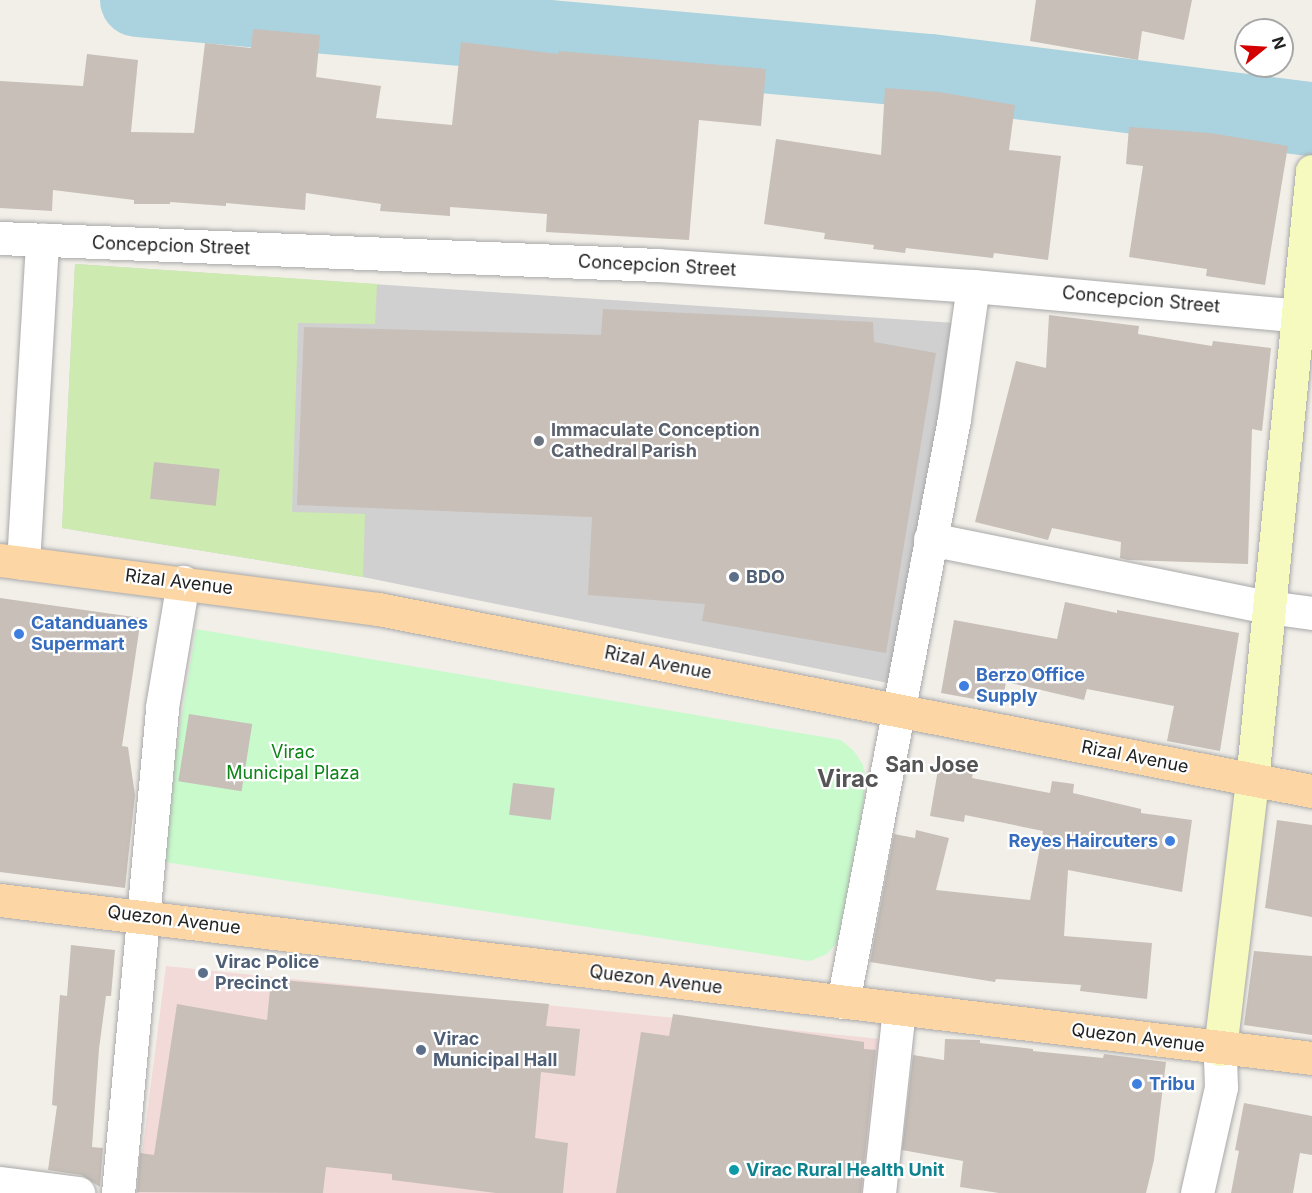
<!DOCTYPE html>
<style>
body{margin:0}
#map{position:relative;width:1312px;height:1193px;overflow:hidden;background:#f2efe9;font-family:Inter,sans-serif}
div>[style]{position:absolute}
.commercial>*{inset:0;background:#f2dad9}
.religious>*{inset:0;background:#d0d0d0}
.grass>*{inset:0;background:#cdebb0}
.park>*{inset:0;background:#c8facc}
.river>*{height:74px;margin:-37px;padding:0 37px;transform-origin:37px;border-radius:37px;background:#aad3df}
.building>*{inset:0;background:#c7bfb8;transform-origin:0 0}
.roads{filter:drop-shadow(0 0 2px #a9a9a9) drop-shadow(0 0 2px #a9a9a9)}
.minor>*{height:33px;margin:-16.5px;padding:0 16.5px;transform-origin:16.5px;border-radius:16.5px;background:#fff}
.secondary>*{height:33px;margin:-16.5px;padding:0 16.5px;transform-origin:16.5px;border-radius:16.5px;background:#f7fabf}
.primary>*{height:33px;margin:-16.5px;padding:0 16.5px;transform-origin:16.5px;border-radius:16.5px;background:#fcd6a4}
.dots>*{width:16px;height:16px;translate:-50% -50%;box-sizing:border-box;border:3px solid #fff;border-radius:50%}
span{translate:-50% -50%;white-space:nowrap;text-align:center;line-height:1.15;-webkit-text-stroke:4.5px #fff;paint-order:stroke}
.street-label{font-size:18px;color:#222}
.worship-label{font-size:18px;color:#5b616d;font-weight:700}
.left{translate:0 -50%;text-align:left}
.service-label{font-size:18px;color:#4e5e75;font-weight:700}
.shop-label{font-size:18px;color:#366cbe;font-weight:700}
.right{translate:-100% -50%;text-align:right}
.park-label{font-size:18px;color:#0c8416}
.culture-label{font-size:18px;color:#0d838f;font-weight:700}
.quarter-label{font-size:21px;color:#555;font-weight:700}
.district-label{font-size:24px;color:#555;font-weight:700}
.north{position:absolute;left:1234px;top:18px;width:60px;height:60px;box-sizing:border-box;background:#fff;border:2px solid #a7a7a7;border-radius:50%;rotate:72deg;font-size:16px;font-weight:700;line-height:24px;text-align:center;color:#222}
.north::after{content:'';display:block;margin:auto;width:21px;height:27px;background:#d40000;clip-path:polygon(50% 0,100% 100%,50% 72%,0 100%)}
</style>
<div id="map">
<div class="commercial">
<div style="clip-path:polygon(166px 966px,880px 1039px,863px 1193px,137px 1193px)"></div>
</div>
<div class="religious">
<div style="clip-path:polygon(75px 264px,955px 323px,893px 684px,363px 577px,62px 528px)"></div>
</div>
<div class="grass">
<div style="clip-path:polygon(75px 264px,377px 284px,375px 324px,298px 323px,292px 512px,365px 514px,363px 577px,62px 528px)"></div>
</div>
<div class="park">
<div style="clip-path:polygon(196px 629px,841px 740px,854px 751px,863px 765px,866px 780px,846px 932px,827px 954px,810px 961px,158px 861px)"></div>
</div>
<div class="river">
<div style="left:137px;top:0;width:796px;rotate:5.12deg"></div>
<div style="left:930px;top:71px;width:385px;rotate:7.2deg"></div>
</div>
<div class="building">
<div style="clip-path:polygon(1036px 0,1192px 0,1184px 40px,1142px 31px,1138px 60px,1030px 41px)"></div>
<div style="clip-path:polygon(253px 29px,320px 35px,316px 77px,381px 86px,376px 118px,452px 125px,461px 42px,558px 54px,559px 51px,766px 69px,761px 126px,699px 120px,689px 240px,546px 232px,547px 214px,450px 207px,450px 216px,380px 211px,381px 204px,306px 193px,305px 210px,226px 203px,226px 206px,170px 202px,170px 204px,134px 204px,134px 200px,53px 190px,52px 211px,0 208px,0 81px,83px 86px,87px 54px,138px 60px,131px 132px,194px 133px,205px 43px,251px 48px)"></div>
<div style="clip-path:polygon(885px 88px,939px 92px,1015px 105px,1009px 150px,1061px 156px,1048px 260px,994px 253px,993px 258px,906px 248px,905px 253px,873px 249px,874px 245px,824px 239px,825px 233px,764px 224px,776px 139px,881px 155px)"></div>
<div style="clip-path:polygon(1129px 127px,1210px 133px,1288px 146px,1265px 285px,1206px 276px,1207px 269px,1129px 257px,1143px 166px,1126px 164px)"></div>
<div style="clip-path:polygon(603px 309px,873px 322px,874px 342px,936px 353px,886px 653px,702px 621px,705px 604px,588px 595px,592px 517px,297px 505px,304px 327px,601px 335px)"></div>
<div style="clip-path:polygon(1049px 315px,1139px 326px,1138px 334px,1212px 346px,1213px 341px,1271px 348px,1262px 431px,1252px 429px,1248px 564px,1128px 560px,1120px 558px,1121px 542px,1052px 528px,1048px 540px,975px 522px,1016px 361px,1046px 368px)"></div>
<div style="left:154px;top:462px;width:66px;height:37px;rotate:6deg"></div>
<div style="clip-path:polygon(0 598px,141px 618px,122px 746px,128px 747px,135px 795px,125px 888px,0 872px)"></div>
<div style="clip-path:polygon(1065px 602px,1117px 613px,1117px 610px,1239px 633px,1220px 751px,1167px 741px,1174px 706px,1087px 689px,1084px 700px,1006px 682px,1002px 704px,941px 693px,954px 620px,1057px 639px)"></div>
<div style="left:189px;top:714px;width:64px;height:68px;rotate:9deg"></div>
<div style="clip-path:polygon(939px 764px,974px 770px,972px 778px,1050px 793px,1052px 781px,1074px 784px,1073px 793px,1141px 809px,1141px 813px,1192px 820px,1182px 892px,1068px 870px,1064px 936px,1152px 943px,1147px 999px,1080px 991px,1081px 985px,996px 979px,995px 982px,870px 962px,894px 834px,915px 838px,916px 830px,949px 838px,936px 890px,1030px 900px,1043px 831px,965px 815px,964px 822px,930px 816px)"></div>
<div style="left:513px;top:783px;width:42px;height:32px;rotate:7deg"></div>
<div style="clip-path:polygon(1277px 820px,1312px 825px,1312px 917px,1265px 908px)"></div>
<div style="clip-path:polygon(71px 945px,115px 950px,111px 996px,106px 996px,99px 1049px,92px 1147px,103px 1148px,100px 1187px,81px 1175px,48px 1170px,57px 1106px,52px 1105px,60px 995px,67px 996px)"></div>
<div style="clip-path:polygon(1254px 951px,1312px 956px,1312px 1035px,1244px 1025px)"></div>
<div style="clip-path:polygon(271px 979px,549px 1004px,546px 1026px,580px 1029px,575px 1076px,541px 1072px,535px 1138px,568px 1143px,563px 1193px,496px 1193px,392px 1180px,392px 1174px,326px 1167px,323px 1193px,137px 1192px,140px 1153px,154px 1155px,177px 1004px,267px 1020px)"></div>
<div style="clip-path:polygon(673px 1014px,864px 1042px,864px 1049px,876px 1050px,861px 1193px,616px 1193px,641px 1032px,669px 1036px)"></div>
<div style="clip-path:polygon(945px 1039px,980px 1040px,980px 1043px,1033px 1049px,1033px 1051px,1103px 1058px,1104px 1054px,1166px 1062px,1154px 1160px,1146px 1193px,999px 1193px,960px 1187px,963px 1161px,902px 1150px,913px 1055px,944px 1060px)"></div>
<div style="clip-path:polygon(1244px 1103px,1312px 1116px,1312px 1155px,1300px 1153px,1293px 1193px,1231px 1193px,1239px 1151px,1235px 1150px)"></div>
</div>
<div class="roads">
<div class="minor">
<div style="left:0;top:238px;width:658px;rotate:2.35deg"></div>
<div style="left:657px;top:265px;width:317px;rotate:3.8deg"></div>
<div style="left:973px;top:286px;width:340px;rotate:5.2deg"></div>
<div style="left:930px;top:539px;width:345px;rotate:11.4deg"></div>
<div style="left:1268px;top:607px;width:44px;rotate:7.8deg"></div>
<div style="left:23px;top:563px;width:324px;rotate:-86.6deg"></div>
<div style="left:843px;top:1002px;width:593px;rotate:-79.22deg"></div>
<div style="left:954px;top:419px;width:134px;rotate:-81.9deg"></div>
<div style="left:0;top:1183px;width:79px;rotate:7.3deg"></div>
<div style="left:118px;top:1193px;width:488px;rotate:-84.8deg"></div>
<div style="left:162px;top:707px;width:127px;rotate:-80.5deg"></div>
<div style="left:879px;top:1193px;width:185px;rotate:-83.8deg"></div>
<div style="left:1197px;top:1193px;width:109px;rotate:-77.2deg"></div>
<div style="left:1221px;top:1087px;width:38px;rotate:-92deg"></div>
</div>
<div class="secondary">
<div style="left:1220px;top:1049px;width:270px;rotate:-83.2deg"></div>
<div style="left:1252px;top:781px;width:613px;rotate:-84.38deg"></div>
</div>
<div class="primary">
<div style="left:0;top:560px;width:381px;rotate:7.4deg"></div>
<div style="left:378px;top:609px;width:952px;rotate:11.03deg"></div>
<div style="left:0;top:900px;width:1321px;rotate:6.87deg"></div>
</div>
</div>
<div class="dots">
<div style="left:539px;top:441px;background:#6b7280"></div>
<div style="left:734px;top:577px;background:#5c6f8a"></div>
<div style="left:19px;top:634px;background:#3f7fe0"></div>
<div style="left:964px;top:686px;background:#3f7fe0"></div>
<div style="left:1170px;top:841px;background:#3f7fe0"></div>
<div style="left:203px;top:973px;background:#5c6f8a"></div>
<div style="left:421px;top:1050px;background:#5c6f8a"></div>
<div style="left:1137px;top:1084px;background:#3f7fe0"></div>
<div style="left:734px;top:1170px;background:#0f9aa8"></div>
</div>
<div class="street-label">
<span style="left:171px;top:246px;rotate:2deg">Concepcion Street</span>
<span style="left:657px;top:266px;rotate:3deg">Concepcion Street</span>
<span style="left:1141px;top:300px;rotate:5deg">Concepcion Street</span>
<span style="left:179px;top:582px;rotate:7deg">Rizal Avenue</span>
<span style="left:658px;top:663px;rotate:11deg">Rizal Avenue</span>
<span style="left:1135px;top:757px;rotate:11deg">Rizal Avenue</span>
<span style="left:174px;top:920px;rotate:7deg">Quezon Avenue</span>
<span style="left:656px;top:980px;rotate:7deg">Quezon Avenue</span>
<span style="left:1138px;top:1038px;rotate:7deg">Quezon Avenue</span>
</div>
<div class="worship-label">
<span class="left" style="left:551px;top:441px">Immaculate Conception<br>Cathedral Parish</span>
</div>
<div class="service-label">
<span class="left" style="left:746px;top:577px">BDO</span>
<span class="left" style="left:215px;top:973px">Virac Police<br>Precinct</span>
<span class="left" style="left:433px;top:1050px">Virac<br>Municipal Hall</span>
</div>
<div class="shop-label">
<span class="left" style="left:31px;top:634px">Catanduanes<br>Supermart</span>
<span class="left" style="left:976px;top:686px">Berzo Office<br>Supply</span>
<span class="right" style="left:1158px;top:841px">Reyes Haircuters</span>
<span class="left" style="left:1149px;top:1084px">Tribu</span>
</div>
<div class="park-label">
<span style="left:293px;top:763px">Virac<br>Municipal Plaza</span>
</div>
<div class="culture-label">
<span class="left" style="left:746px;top:1170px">Virac Rural Health Unit</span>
</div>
<div class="quarter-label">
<span style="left:932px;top:765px">San Jose</span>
</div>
<div class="district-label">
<span style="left:848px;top:779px">Virac</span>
</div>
<div class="north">N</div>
</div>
